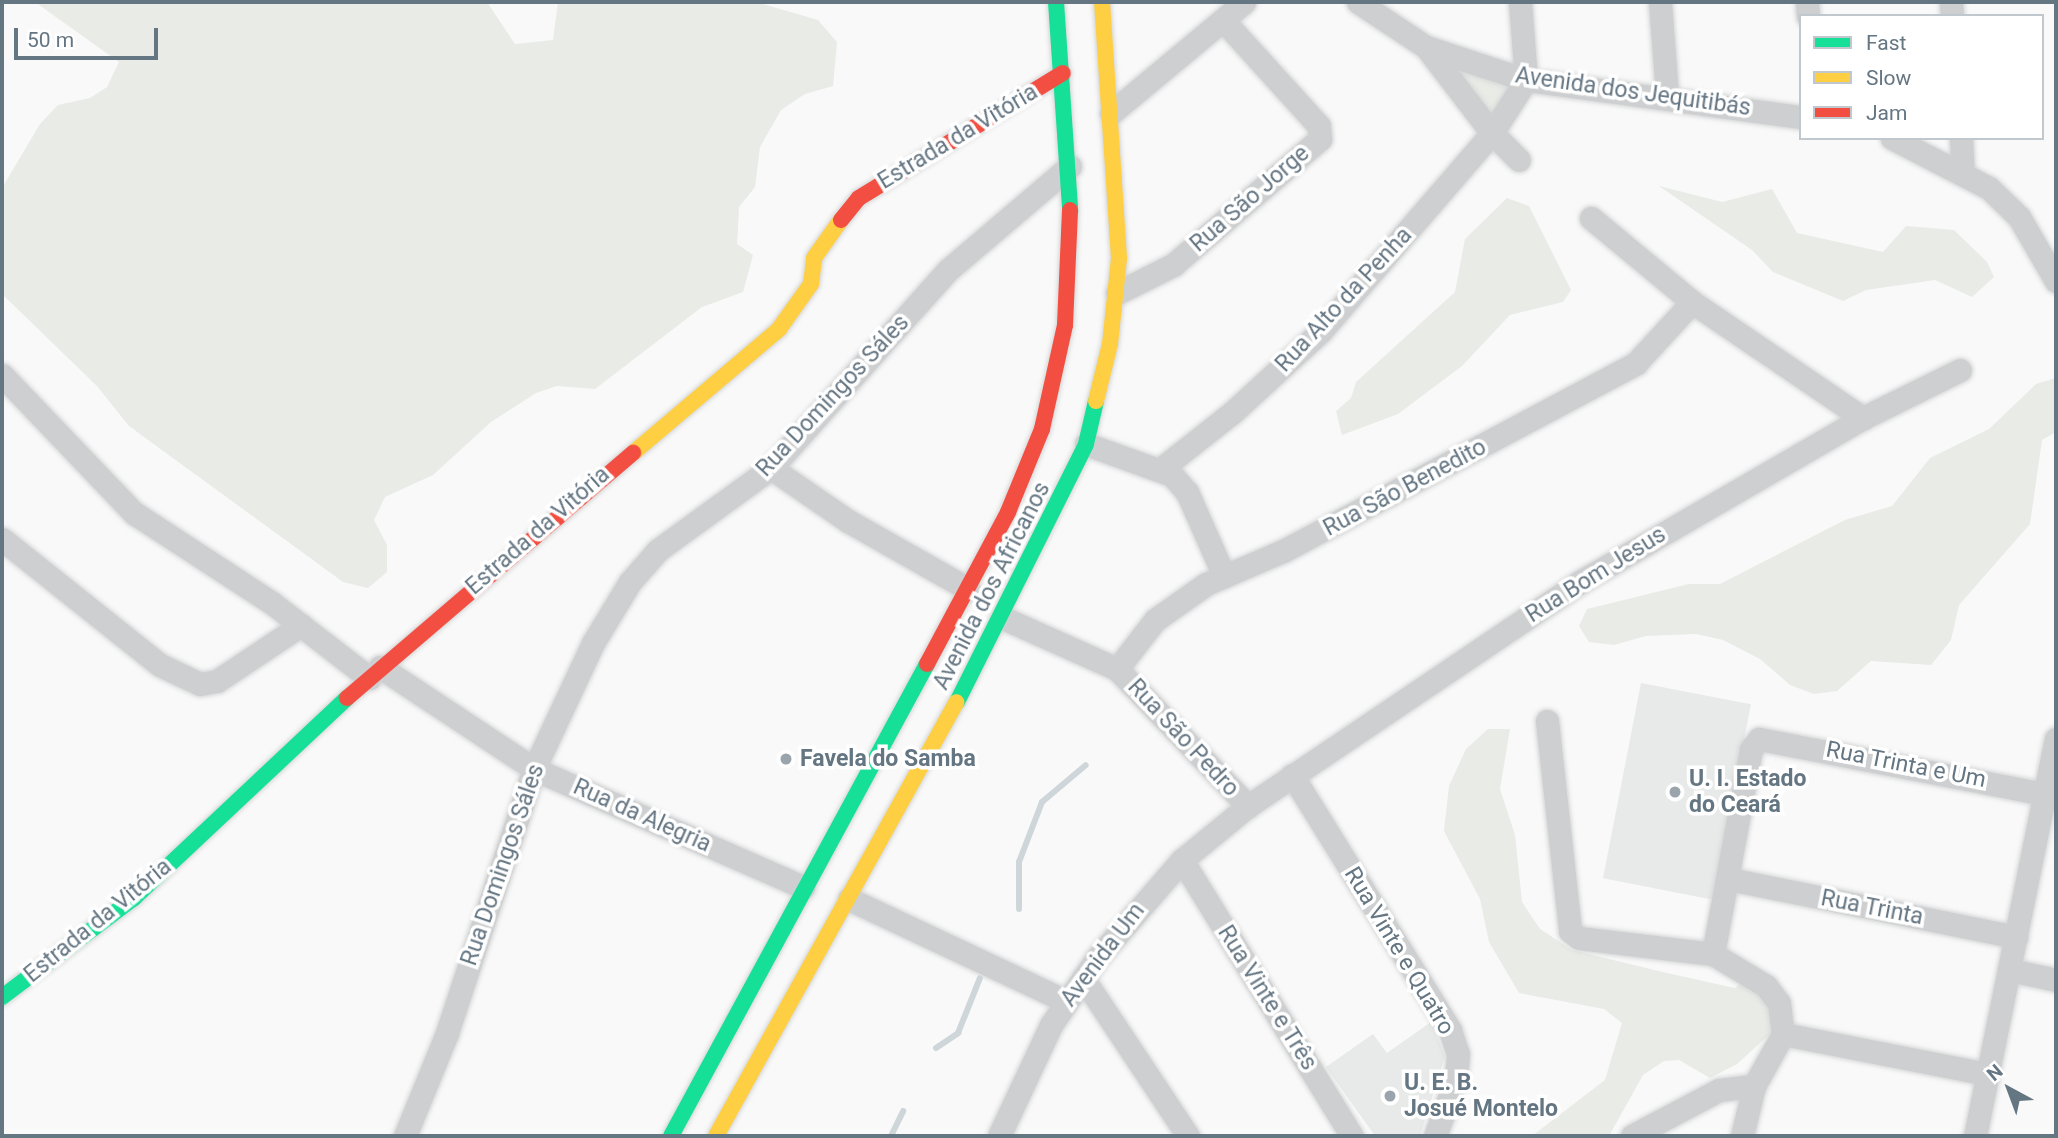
<!DOCTYPE html>
<meta charset="utf-8">
<style>
body{margin:0}
#map{position:relative;width:2058px;height:1138px;overflow:hidden;background:#f9f9f9;font-family:Roboto,sans-serif}
div>[style]{position:absolute}
.built>*{inset:0;background:#e8e9e9;transform-origin:0 0}
.green>*{inset:0;background:#e8ebe6}
.stream>*{height:6px;margin:-3px;padding:0 3px;transform-origin:3px;border-radius:3px;background:#ced6d9}
.roads{filter:drop-shadow(0 0 2px #d5d6d7) drop-shadow(0 0 2px #d5d6d7)}
.street>*{height:23px;margin:-11.5px;padding:0 11.5px;transform-origin:11.5px;border-radius:11.5px;background:#cecfd0}
.fast>*{height:16px;margin:-8px;padding:0 8px;transform-origin:8px;border-radius:8px;background:#16e098}
.slow>*{height:16px;margin:-8px;padding:0 8px;transform-origin:8px;border-radius:8px;background:#ffcf43}
.jam>*{height:16px;margin:-8px;padding:0 8px;transform-origin:8px;border-radius:8px;background:#f24e42}
.dots>*{width:19px;height:19px;translate:-50% -50%;box-sizing:border-box;border:4px solid #fff;border-radius:50%}
span{translate:-50% -50%;white-space:nowrap;text-align:center;line-height:1.15;-webkit-text-stroke:7px #fff;paint-order:stroke}
.street-label{font-size:23px;color:#657683}
.poi-label{font-size:23px;color:#657683;font-weight:700}
.left{translate:0 -50%;text-align:left}
.frame{position:absolute;inset:0;border:4px solid #657683;pointer-events:none}
.legend{position:absolute;left:1799px;top:14px;width:245px;height:126px;box-sizing:border-box;background:#fff;border:2px solid #c1c8cd;margin:0;padding:9px 12px;list-style:none;font-size:21px;color:#657683}
.legend li{display:flex;align-items:center;gap:14px;height:35px}
.legend b{width:35px;border:2px solid #c1c8cd}
.north{position:absolute;left:1974px;top:1054px;width:70px;height:70px;-webkit-text-stroke:5px #fff;paint-order:stroke;rotate:319deg;font-size:19px;font-weight:700;line-height:28px;text-align:center;color:#657683}
.north::after{content:'';display:block;margin:auto;width:24px;height:32px;background:#657683;clip-path:polygon(50% 0,100% 100%,50% 72%,0 100%)}
.scale{position:absolute;left:14px;top:28px;width:144px;height:32px;box-sizing:border-box;border:4px solid #657683;border-top:0;padding-left:9px;font-size:21px;line-height:24px;white-space:nowrap;color:#657683;-webkit-text-stroke:5px #fff;paint-order:stroke}
</style>
<div id="map">
<div class="built">
<div style="left:1641px;top:683px;width:112px;height:199px;rotate:11deg"></div>
<div style="clip-path:polygon(1431px 1022px,1445px 1056px,1420px 1136px,1375px 1136px,1326px 1067px,1373px 1034px,1387px 1053px)"></div>
</div>
<div class="green">
<div style="clip-path:polygon(35px 2px,487px 2px,515px 44px,553px 40px,558px 2px,756px 2px,818px 20px,837px 42px,833px 86px,805px 94px,781px 110px,760px 147px,755px 187px,739px 207px,737px 244px,753px 255px,743px 292px,702px 307px,595px 389px,557px 386px,536px 393px,491px 422px,433px 475px,385px 497px,374px 520px,387px 545px,387px 572px,368px 588px,343px 582px,129px 426px,97px 386px,2px 294px,2px 188px,40px 124px,58px 105px,90px 98px,107px 87px,119px 62px)"></div>
<div style="clip-path:polygon(1454px 68px,1513px 90px,1492px 118px)"></div>
<div style="clip-path:polygon(1659px 186px,1722px 202px,1772px 189px,1797px 233px,1883px 252px,1906px 226px,1954px 230px,1987px 262px,1994px 277px,1972px 297px,1935px 280px,1866px 290px,1843px 301px,1773px 272px,1752px 250px)"></div>
<div style="clip-path:polygon(1507px 198px,1529px 206px,1571px 290px,1563px 302px,1510px 315px,1462px 366px,1398px 414px,1342px 435px,1336px 411px,1351px 398px,1356px 382px,1455px 292px,1465px 239px)"></div>
<div style="clip-path:polygon(2056px 378px,2056px 432px,2042px 440px,2030px 524px,1959px 605px,1951px 640px,1931px 665px,1871px 661px,1837px 691px,1814px 694px,1790px 685px,1760px 659px,1723px 640px,1696px 634px,1646px 636px,1614px 645px,1589px 642px,1579px 626px,1587px 609px,1689px 584px,1720px 584px,1845px 520px,1892px 506px,1930px 458px,1989px 429px,2036px 384px)"></div>
<div style="clip-path:polygon(1488px 729px,1510px 729px,1500px 789px,1515px 835px,1522px 902px,1540px 929px,1572px 950px,1667px 973px,1735px 988px,1745px 980px,1762px 991px,1772px 1016px,1770px 1034px,1737px 1064px,1710px 1078px,1679px 1060px,1664px 1061px,1643px 1075px,1609px 1136px,1532px 1136px,1605px 1080px,1622px 1023px,1604px 1009px,1519px 993px,1489px 942px,1480px 899px,1444px 831px,1449px 786px,1466px 749px)"></div>
</div>
<div class="stream">
<div style="left:1019px;top:909px;width:47px;rotate:-90deg"></div>
<div style="left:1019px;top:862px;width:64px;rotate:-69deg"></div>
<div style="left:1042px;top:802px;width:57px;rotate:-40.1deg"></div>
<div style="left:936px;top:1048px;width:27px;rotate:-34deg"></div>
<div style="left:958px;top:1033px;width:59px;rotate:-68.2deg"></div>
<div style="left:891px;top:1136px;width:28px;rotate:-64deg"></div>
</div>
<div class="roads">
<div class="street">
<div style="left:1358px;top:2px;width:82px;rotate:33.5deg"></div>
<div style="left:1426px;top:47px;width:108px;rotate:52.5deg"></div>
<div style="left:1492px;top:133px;width:38px;rotate:45deg"></div>
<div style="left:1660px;top:2px;width:94px;rotate:85.7deg"></div>
<div style="left:1807px;top:2px;width:14px;rotate:86deg"></div>
<div style="left:1951px;top:2px;width:14px;rotate:86deg"></div>
<div style="left:1426px;top:47px;width:105px;rotate:18.3deg"></div>
<div style="left:1526px;top:80px;width:277px;rotate:7.7deg"></div>
<div style="left:1111px;top:113px;width:173px;rotate:-39.8deg"></div>
<div style="left:1892px;top:138px;width:109px;rotate:27.3deg"></div>
<div style="left:1989px;top:188px;width:42px;rotate:44deg"></div>
<div style="left:2019px;top:217px;width:74px;rotate:60deg"></div>
<div style="left:1961px;top:138px;width:33px;rotate:87deg"></div>
<div style="left:1591px;top:218px;width:131px;rotate:39.7deg"></div>
<div style="left:1692px;top:302px;width:207px;rotate:34.2deg"></div>
<div style="left:1117px;top:293px;width:63px;rotate:-26.6deg"></div>
<div style="left:1173px;top:265px;width:194px;rotate:-40.6deg"></div>
<div style="left:1320px;top:139px;width:13px;rotate:-94deg"></div>
<div style="left:1319px;top:126px;width:143px;rotate:-132.2deg"></div>
<div style="left:2px;top:375px;width:191px;rotate:46.3deg"></div>
<div style="left:134px;top:513px;width:165px;rotate:33.1deg"></div>
<div style="left:272px;top:603px;width:123px;rotate:37.7deg"></div>
<div style="left:1086px;top:444px;width:91px;rotate:19.8deg"></div>
<div style="left:1172px;top:475px;width:23px;rotate:49deg"></div>
<div style="left:1187px;top:492px;width:92px;rotate:66.2deg"></div>
<div style="left:771px;top:468px;width:93px;rotate:34.5deg"></div>
<div style="left:848px;top:521px;width:138px;rotate:29.5deg"></div>
<div style="left:1162px;top:468px;width:90px;rotate:-38.3deg"></div>
<div style="left:1233px;top:412px;width:120px;rotate:-42.6deg"></div>
<div style="left:1321px;top:331px;width:262px;rotate:-49.2deg"></div>
<div style="left:1492px;top:133px;width:63px;rotate:-57.3deg"></div>
<div style="left:1526px;top:80px;width:78px;rotate:-94.4deg"></div>
<div style="left:2px;top:539px;width:202px;rotate:38.6deg"></div>
<div style="left:160px;top:665px;width:44px;rotate:25.4deg"></div>
<div style="left:200px;top:684px;width:17px;rotate:-10deg"></div>
<div style="left:217px;top:681px;width:101px;rotate:-33.7deg"></div>
<div style="left:1003px;top:618px;width:125px;rotate:24.1deg"></div>
<div style="left:1117px;top:669px;width:190px;rotate:46.3deg"></div>
<div style="left:380px;top:667px;width:185px;rotate:33.5deg"></div>
<div style="left:534px;top:769px;width:294px;rotate:23.7deg"></div>
<div style="left:1117px;top:669px;width:62px;rotate:-52.2deg"></div>
<div style="left:1155px;top:620px;width:62px;rotate:-35.2deg"></div>
<div style="left:1206px;top:584px;width:86px;rotate:-23.3deg"></div>
<div style="left:1285px;top:550px;width:398px;rotate:-28deg"></div>
<div style="left:1636px;top:363px;width:83px;rotate:-47.4deg"></div>
<div style="left:1547px;top:721px;width:211px;rotate:83.7deg"></div>
<div style="left:1570px;top:931px;width:11px;rotate:38deg"></div>
<div style="left:1579px;top:938px;width:135px;rotate:6.8deg"></div>
<div style="left:1713px;top:954px;width:62px;rotate:31.1deg"></div>
<div style="left:1766px;top:986px;width:21px;rotate:53deg"></div>
<div style="left:1779px;top:1003px;width:31px;rotate:83deg"></div>
<div style="left:1783px;top:1034px;width:60px;rotate:119.1deg"></div>
<div style="left:1754px;top:1086px;width:51px;rotate:103.5deg"></div>
<div style="left:1292px;top:775px;width:300px;rotate:58.2deg"></div>
<div style="left:1450px;top:1030px;width:25px;rotate:72deg"></div>
<div style="left:1458px;top:1054px;width:25px;rotate:95deg"></div>
<div style="left:1456px;top:1079px;width:61px;rotate:110.2deg"></div>
<div style="left:1182px;top:860px;width:324px;rotate:58.4deg"></div>
<div style="left:1729px;top:879px;width:293px;rotate:11.4deg"></div>
<div style="left:849px;top:899px;width:240px;rotate:25.2deg"></div>
<div style="left:1713px;top:954px;width:208px;rotate:-79.5deg"></div>
<div style="left:1751px;top:749px;width:13px;rotate:-51deg"></div>
<div style="left:1759px;top:739px;width:291px;rotate:10.9deg"></div>
<div style="left:2009px;top:970px;width:48px;rotate:12deg"></div>
<div style="left:1083px;top:978px;width:190px;rotate:56.4deg"></div>
<div style="left:1783px;top:1034px;width:208px;rotate:11.1deg"></div>
<div style="left:405px;top:1136px;width:111px;rotate:-67.8deg"></div>
<div style="left:447px;top:1033px;width:278px;rotate:-71.8deg"></div>
<div style="left:534px;top:769px;width:139px;rotate:-64.9deg"></div>
<div style="left:593px;top:643px;width:71px;rotate:-58.8deg"></div>
<div style="left:630px;top:582px;width:43px;rotate:-48.8deg"></div>
<div style="left:658px;top:550px;width:140px;rotate:-36deg"></div>
<div style="left:771px;top:468px;width:266px;rotate:-48.2deg"></div>
<div style="left:948px;top:270px;width:160px;rotate:-40.4deg"></div>
<div style="left:999px;top:1136px;width:123px;rotate:-64.9deg"></div>
<div style="left:1051px;top:1025px;width:81px;rotate:-55.5deg"></div>
<div style="left:1097px;top:958px;width:130px;rotate:-49.1deg"></div>
<div style="left:1182px;top:860px;width:85px;rotate:-39.3deg"></div>
<div style="left:1248px;top:806px;width:400px;rotate:-34deg"></div>
<div style="left:1580px;top:582px;width:327px;rotate:-30.1deg"></div>
<div style="left:1863px;top:418px;width:108px;rotate:-26.3deg"></div>
<div style="left:1632px;top:1136px;width:98px;rotate:-27.9deg"></div>
<div style="left:1719px;top:1090px;width:35px;rotate:-7deg"></div>
<div style="left:1975px;top:1136px;width:405px;rotate:-78.5deg"></div>
</div>
<div class="fast">
<div style="left:1056px;top:2px;width:208px;rotate:86.1deg"></div>
<div style="left:957px;top:702px;width:288px;rotate:-63.4deg"></div>
<div style="left:1086px;top:444px;width:44px;rotate:-76.9deg"></div>
<div style="left:2px;top:997px;width:165px;rotate:-36.9deg"></div>
<div style="left:134px;top:898px;width:292px;rotate:-43.2deg"></div>
<div style="left:671px;top:1136px;width:537px;rotate:-61.53deg"></div>
</div>
<div class="slow">
<div style="left:1096px;top:401px;width:59px;rotate:-76.2deg"></div>
<div style="left:1110px;top:344px;width:86px;rotate:-84deg"></div>
<div style="left:1119px;top:258px;width:257px;rotate:-93.8deg"></div>
<div style="left:633px;top:453px;width:192px;rotate:-40.3deg"></div>
<div style="left:779px;top:329px;width:55px;rotate:-54.6deg"></div>
<div style="left:811px;top:284px;width:26px;rotate:-83deg"></div>
<div style="left:814px;top:258px;width:47px;rotate:-54.6deg"></div>
<div style="left:716px;top:1136px;width:496px;rotate:-61deg"></div>
</div>
<div class="jam">
<div style="left:841px;top:220px;width:28px;rotate:-51deg"></div>
<div style="left:859px;top:198px;width:239px;rotate:-31.5deg"></div>
<div style="left:927px;top:664px;width:172px;rotate:-61.9deg"></div>
<div style="left:1008px;top:512px;width:90px;rotate:-67.7deg"></div>
<div style="left:1042px;top:429px;width:107px;rotate:-77.5deg"></div>
<div style="left:1065px;top:325px;width:115px;rotate:-87.5deg"></div>
<div style="left:347px;top:698px;width:377px;rotate:-40.6deg"></div>
</div>
</div>
<div class="dots">
<div style="left:786px;top:759px;background:#99a4ac"></div>
<div style="left:1675px;top:792px;background:#99a4ac"></div>
<div style="left:1390px;top:1096px;background:#99a4ac"></div>
</div>
<div class="street-label">
<span style="left:1633px;top:92px;rotate:8deg">Avenida dos Jequitibás</span>
<span style="left:958px;top:137px;rotate:-31deg">Estrada da Vitória</span>
<span style="left:1250px;top:199px;rotate:-41deg">Rua São Jorge</span>
<span style="left:1344px;top:300px;rotate:-47deg">Rua Alto da Penha</span>
<span style="left:833px;top:396px;rotate:-47deg">Rua Domingos Sáles</span>
<span style="left:1405px;top:488px;rotate:-28deg">Rua São Benedito</span>
<span style="left:538px;top:531px;rotate:-41deg">Estrada da Vitória</span>
<span style="left:1596px;top:575px;rotate:-32deg">Rua Bom Jesus</span>
<span style="left:992px;top:586px;rotate:-63deg">Avenida dos Africanos</span>
<span style="left:1183px;top:738px;rotate:47deg">Rua São Pedro</span>
<span style="left:1906px;top:765px;rotate:11deg">Rua Trinta e Um</span>
<span style="left:642px;top:816px;rotate:24deg">Rua da Alegria</span>
<span style="left:503px;top:865px;rotate:-71deg">Rua Domingos Sáles</span>
<span style="left:1872px;top:908px;rotate:11deg">Rua Trinta</span>
<span style="left:98px;top:921px;rotate:-39deg">Estrada da Vitória</span>
<span style="left:1399px;top:951px;rotate:59deg">Rua Vinte e Quatro</span>
<span style="left:1103px;top:955px;rotate:-53deg">Avenida Um</span>
<span style="left:1267px;top:998px;rotate:58deg">Rua Vinte e Três</span>
</div>
<div class="poi-label">
<span class="left" style="left:800px;top:759px">Favela do Samba</span>
<span class="left" style="left:1689px;top:792px">U. I. Estado<br>do Ceará</span>
<span class="left" style="left:1404px;top:1096px">U. E. B.<br>Josué Montelo</span>
</div>
<div class="frame"></div>
<ul class="legend">
<li><b style="height:9px;background:#16e098"></b>Fast</li>
<li><b style="height:9px;background:#ffcf43"></b>Slow</li>
<li><b style="height:9px;background:#f24e42"></b>Jam</li>
</ul>
<div class="north">N</div>
<div class="scale">50 m</div>
</div>
